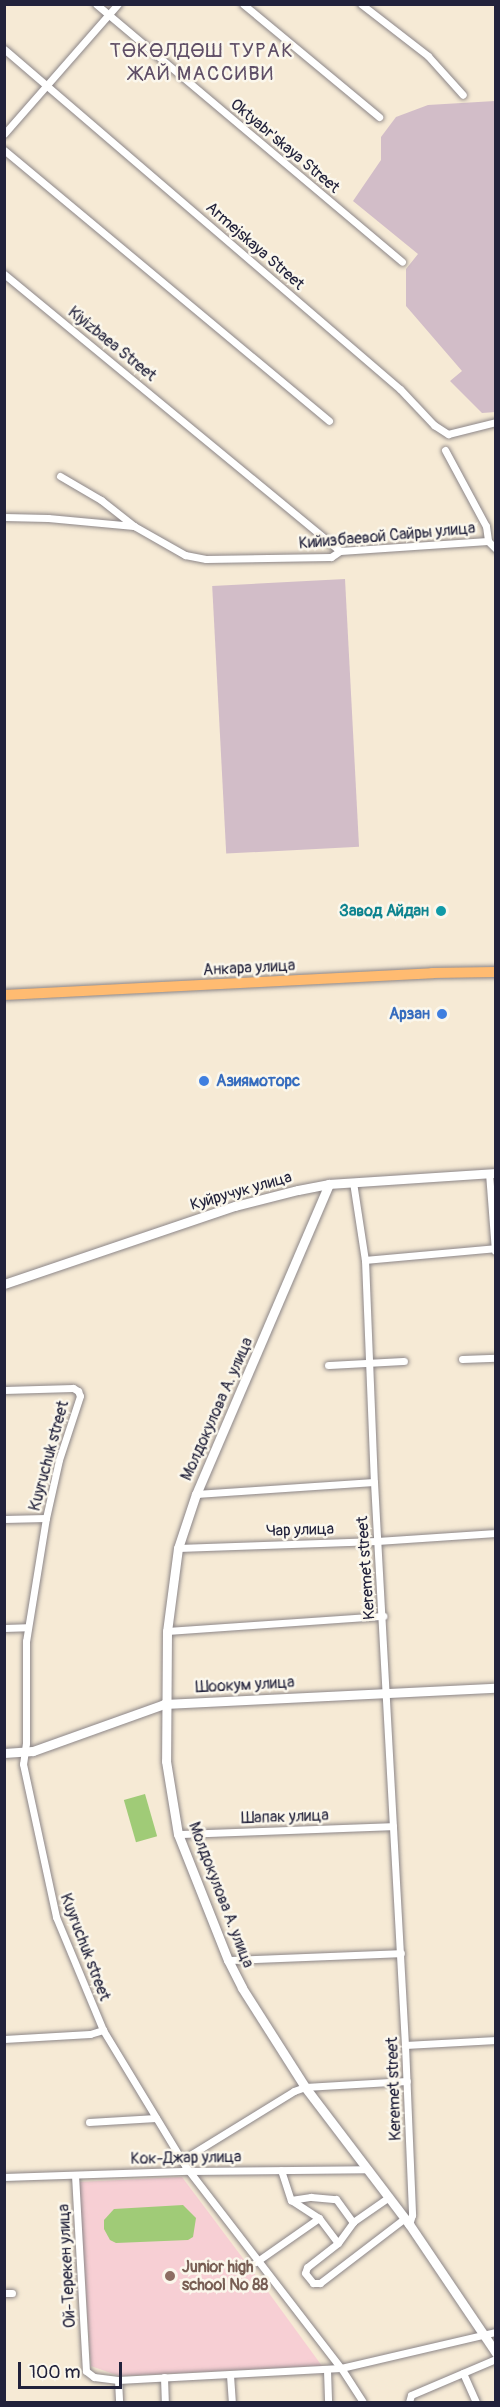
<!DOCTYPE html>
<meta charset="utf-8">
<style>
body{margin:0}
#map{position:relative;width:500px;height:2407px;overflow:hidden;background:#f6ead5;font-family:Pangolin,sans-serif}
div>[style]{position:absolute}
.built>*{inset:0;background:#f7cfd4}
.industrial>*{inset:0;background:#d2bdc8;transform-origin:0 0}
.green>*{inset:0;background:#a0cb77;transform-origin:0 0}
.roads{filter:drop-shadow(0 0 2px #8c8688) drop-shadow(0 0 2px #8c8688)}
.minor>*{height:7px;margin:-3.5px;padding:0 3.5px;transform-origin:3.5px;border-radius:3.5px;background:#fff}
.tertiary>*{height:9px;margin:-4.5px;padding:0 4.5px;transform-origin:4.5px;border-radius:4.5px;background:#fff}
.primary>*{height:10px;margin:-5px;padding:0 5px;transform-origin:5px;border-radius:5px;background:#ffbb71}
.dots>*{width:16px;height:16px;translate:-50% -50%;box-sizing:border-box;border:3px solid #fbf7ec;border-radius:50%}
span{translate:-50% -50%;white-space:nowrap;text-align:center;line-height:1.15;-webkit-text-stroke:5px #fbf7ec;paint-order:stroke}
.street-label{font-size:16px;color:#22223b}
.culture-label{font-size:16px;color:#0d838f;font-weight:700}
.right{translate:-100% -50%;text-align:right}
.shop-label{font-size:16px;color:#366cbe;font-weight:700}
.left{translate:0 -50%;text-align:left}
.education-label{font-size:16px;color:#785e54;font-weight:700}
.quarter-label{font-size:20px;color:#5f4e66;letter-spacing:1.5px}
.frame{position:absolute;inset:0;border:6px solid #22223b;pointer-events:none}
.scale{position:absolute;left:18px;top:2362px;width:104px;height:27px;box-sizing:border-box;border:3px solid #22223b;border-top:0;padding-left:8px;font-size:18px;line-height:21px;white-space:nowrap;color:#22223b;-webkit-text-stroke:4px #fbf7ec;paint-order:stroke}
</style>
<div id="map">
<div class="built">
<div style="clip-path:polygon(182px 2177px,266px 2289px,322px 2366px,119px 2376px,91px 2366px,78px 2182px)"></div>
</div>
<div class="industrial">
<div style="clip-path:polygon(495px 101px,496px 412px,482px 413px,450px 381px,462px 371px,406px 306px,406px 269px,418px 254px,353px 201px,381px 160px,381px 137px,396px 117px,428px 105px)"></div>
<div style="left:345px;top:579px;width:268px;height:133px;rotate:87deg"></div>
</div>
<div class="green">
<div style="left:145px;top:1794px;width:44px;height:22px;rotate:74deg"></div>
<div style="clip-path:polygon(183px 2205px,196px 2218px,193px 2237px,188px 2240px,116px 2243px,110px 2240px,104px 2229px,104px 2220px,114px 2209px)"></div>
</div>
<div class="roads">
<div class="minor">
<div style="left:96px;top:4px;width:400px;rotate:40.1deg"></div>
<div style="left:243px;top:4px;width:177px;rotate:39.7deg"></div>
<div style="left:361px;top:4px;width:85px;rotate:37.8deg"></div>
<div style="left:428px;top:56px;width:52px;rotate:48.1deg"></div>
<div style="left:4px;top:49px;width:522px;rotate:40.65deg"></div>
<div style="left:400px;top:389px;width:50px;rotate:46.6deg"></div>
<div style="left:434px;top:425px;width:17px;rotate:33deg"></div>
<div style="left:448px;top:434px;width:49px;rotate:-14deg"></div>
<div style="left:4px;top:134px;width:173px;rotate:-48.8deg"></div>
<div style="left:4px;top:150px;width:423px;rotate:39.8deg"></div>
<div style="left:4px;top:274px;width:435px;rotate:39.5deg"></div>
<div style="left:445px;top:450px;width:86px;rotate:61.7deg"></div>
<div style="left:486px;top:526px;width:15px;rotate:82deg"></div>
<div style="left:60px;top:476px;width:48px;rotate:30.3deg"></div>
<div style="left:101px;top:500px;width:42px;rotate:38.2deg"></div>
<div style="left:134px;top:526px;width:59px;rotate:29.6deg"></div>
<div style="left:185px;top:555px;width:21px;rotate:11deg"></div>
<div style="left:206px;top:559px;width:125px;rotate:-0.9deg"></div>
<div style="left:331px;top:557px;width:11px;rotate:-34deg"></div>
<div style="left:340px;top:551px;width:148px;rotate:-3.9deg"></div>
<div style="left:4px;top:517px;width:44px;rotate:1.3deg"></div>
<div style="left:48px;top:518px;width:86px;rotate:5.3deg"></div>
<div style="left:488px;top:541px;width:11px;rotate:45deg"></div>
<div style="left:489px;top:1173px;width:78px;rotate:85.6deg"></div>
<div style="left:353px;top:1182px;width:79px;rotate:81.3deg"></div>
<div style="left:365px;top:1260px;width:222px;rotate:87.7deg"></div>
<div style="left:374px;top:1482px;width:564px;rotate:86.85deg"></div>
<div style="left:405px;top:2045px;width:170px;rotate:87.6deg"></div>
<div style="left:412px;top:2215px;width:9px;rotate:108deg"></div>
<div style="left:365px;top:1260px;width:132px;rotate:-5.2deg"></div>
<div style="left:462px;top:1359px;width:34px;rotate:-2deg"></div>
<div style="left:328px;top:1365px;width:76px;rotate:-3deg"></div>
<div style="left:4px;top:1390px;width:69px;rotate:-1.7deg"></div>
<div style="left:73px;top:1388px;width:6px;rotate:31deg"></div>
<div style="left:78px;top:1391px;width:5px;rotate:68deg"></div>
<div style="left:80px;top:1396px;width:67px;rotate:108.2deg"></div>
<div style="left:59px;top:1460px;width:59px;rotate:102.6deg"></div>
<div style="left:46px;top:1518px;width:125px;rotate:99.2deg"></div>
<div style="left:26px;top:1641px;width:102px;rotate:90deg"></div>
<div style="left:26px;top:1743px;width:21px;rotate:98deg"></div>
<div style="left:23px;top:1764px;width:157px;rotate:77.8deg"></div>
<div style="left:56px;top:1917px;width:122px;rotate:67.4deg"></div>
<div style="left:103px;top:2030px;width:160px;rotate:58.8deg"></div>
<div style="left:186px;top:2167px;width:254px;rotate:52.4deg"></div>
<div style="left:341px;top:2368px;width:40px;rotate:57.1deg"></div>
<div style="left:196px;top:1494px;width:178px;rotate:-3.9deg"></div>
<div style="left:4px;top:1519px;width:42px;rotate:-1.4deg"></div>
<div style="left:178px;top:1548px;width:199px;rotate:-2deg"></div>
<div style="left:377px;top:1541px;width:119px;rotate:-3.8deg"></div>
<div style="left:4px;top:1628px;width:23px;rotate:-2deg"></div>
<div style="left:167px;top:1631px;width:217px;rotate:-4deg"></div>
<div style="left:178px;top:1834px;width:215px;rotate:-2.1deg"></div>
<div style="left:228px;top:1960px;width:173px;rotate:-2.3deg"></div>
<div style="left:4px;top:2039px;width:86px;rotate:-3.3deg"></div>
<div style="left:90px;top:2034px;width:14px;rotate:-17deg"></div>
<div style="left:405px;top:2045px;width:91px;rotate:-3.1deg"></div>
<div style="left:89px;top:2122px;width:67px;rotate:-3.4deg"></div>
<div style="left:182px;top:2160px;width:132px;rotate:-31.6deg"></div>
<div style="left:294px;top:2091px;width:12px;rotate:-20deg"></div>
<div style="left:305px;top:2087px;width:102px;rotate:-3.4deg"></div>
<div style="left:281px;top:2170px;width:32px;rotate:72deg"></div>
<div style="left:291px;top:2200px;width:33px;rotate:33deg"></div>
<div style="left:319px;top:2218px;width:31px;rotate:53deg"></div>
<div style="left:338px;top:2243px;width:26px;rotate:-54deg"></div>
<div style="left:353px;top:2222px;width:44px;rotate:-34.8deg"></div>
<div style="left:75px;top:2175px;width:196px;rotate:86.8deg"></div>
<div style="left:86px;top:2371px;width:10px;rotate:37deg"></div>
<div style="left:94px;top:2377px;width:24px;rotate:7deg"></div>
<div style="left:118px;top:2380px;width:22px;rotate:87deg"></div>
<div style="left:4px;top:2177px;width:185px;rotate:-1.9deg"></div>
<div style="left:189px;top:2171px;width:179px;rotate:-0.6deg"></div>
<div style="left:291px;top:2200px;width:20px;rotate:-9deg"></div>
<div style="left:311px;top:2197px;width:25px;rotate:5deg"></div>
<div style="left:336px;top:2199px;width:29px;rotate:54deg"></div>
<div style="left:338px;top:2243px;width:39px;rotate:142deg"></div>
<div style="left:307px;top:2267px;width:6px;rotate:108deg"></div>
<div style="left:305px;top:2273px;width:13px;rotate:51deg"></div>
<div style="left:313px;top:2283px;width:7px"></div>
<div style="left:320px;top:2283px;width:107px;rotate:-37.4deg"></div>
<div style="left:256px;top:2262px;width:77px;rotate:-34.9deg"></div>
<div style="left:4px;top:2293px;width:8px"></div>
<div style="left:327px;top:2370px;width:32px;rotate:88deg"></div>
<div style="left:463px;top:2373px;width:32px;rotate:66deg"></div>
<div style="left:230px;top:2375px;width:27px;rotate:86deg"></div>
<div style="left:164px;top:2377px;width:25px;rotate:88deg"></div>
<div style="left:118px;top:2380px;width:223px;rotate:-3.1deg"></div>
<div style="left:341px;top:2368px;width:159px;rotate:-13.1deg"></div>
<div style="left:409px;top:2402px;width:7px;rotate:-74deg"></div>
<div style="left:411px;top:2395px;width:92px;rotate:-23deg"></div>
</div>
<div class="tertiary">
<div style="left:329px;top:1184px;width:337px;rotate:113.2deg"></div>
<div style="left:196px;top:1494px;width:57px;rotate:108.4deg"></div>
<div style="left:178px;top:1548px;width:84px;rotate:97.5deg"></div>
<div style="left:167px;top:1631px;width:130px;rotate:90.4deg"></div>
<div style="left:166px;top:1761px;width:74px;rotate:80.7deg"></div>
<div style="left:178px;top:1834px;width:136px;rotate:68.4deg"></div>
<div style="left:228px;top:1960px;width:31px;rotate:63deg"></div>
<div style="left:242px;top:1988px;width:117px;rotate:57.5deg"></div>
<div style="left:305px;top:2087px;width:172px;rotate:52.8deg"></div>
<div style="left:409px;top:2224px;width:156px;rotate:56deg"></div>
<div style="left:4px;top:1284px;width:244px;rotate:-18.7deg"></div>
<div style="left:235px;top:1206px;width:65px;rotate:-14.3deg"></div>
<div style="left:298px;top:1190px;width:32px;rotate:-11deg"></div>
<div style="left:329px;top:1184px;width:167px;rotate:-3.8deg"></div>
<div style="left:4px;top:1753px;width:29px;rotate:-4deg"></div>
<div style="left:33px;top:1751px;width:139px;rotate:-19.7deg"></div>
<div style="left:164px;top:1704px;width:332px;rotate:-2.8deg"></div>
</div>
<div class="primary">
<div style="left:4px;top:995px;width:429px;rotate:-2.9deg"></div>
<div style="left:432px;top:973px;width:64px;rotate:-0.9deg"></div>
</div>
</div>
<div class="dots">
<div style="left:441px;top:911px;background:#0f9aa8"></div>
<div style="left:442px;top:1014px;background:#3f7fe0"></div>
<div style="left:204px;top:1081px;background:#3f7fe0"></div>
<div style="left:170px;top:2276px;background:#8d6e63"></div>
</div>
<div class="street-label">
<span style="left:285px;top:146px;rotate:40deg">Oktyabr'skaya Street</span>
<span style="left:255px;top:246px;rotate:41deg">Armejskaya Street</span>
<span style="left:112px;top:344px;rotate:39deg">Kiyizbaea Street</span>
<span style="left:387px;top:536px;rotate:-5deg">Кийизбаевой Сайры улица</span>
<span style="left:249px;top:968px;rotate:-3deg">Анкара улица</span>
<span style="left:241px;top:1191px;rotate:-16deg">Куйручук улица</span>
<span style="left:217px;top:1409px;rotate:-66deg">Молдокулова А. улица</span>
<span style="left:49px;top:1456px;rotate:-75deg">Kuyruchuk street</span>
<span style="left:300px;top:1530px;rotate:-2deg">Чар улица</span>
<span style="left:366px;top:1568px;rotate:-94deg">Keremet street</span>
<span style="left:245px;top:1685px;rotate:-3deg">Шоокум улица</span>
<span style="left:285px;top:1817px;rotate:-2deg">Шапак улица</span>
<span style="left:221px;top:1895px;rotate:69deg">Молдокулова А. улица</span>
<span style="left:85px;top:1947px;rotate:69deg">Kuyruchuk street</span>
<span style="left:394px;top:2089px;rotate:-92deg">Keremet street</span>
<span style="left:186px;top:2158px;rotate:-1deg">Кок-Джар улица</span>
<span style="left:67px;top:2266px;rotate:-93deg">Ой-Терекен улица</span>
</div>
<div class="culture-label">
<span class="right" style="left:429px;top:911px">Завод Айдан</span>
</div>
<div class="shop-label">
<span class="right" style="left:430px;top:1014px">Арзан</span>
<span class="left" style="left:216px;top:1081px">Азиямоторс</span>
</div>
<div class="education-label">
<span class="left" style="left:182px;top:2276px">Junior high<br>school № 88</span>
</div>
<div class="quarter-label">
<span style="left:202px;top:62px">ТӨКӨЛДӨШ ТУРАК<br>ЖАЙ МАССИВИ</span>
</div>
<div class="frame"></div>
<div class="scale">100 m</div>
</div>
